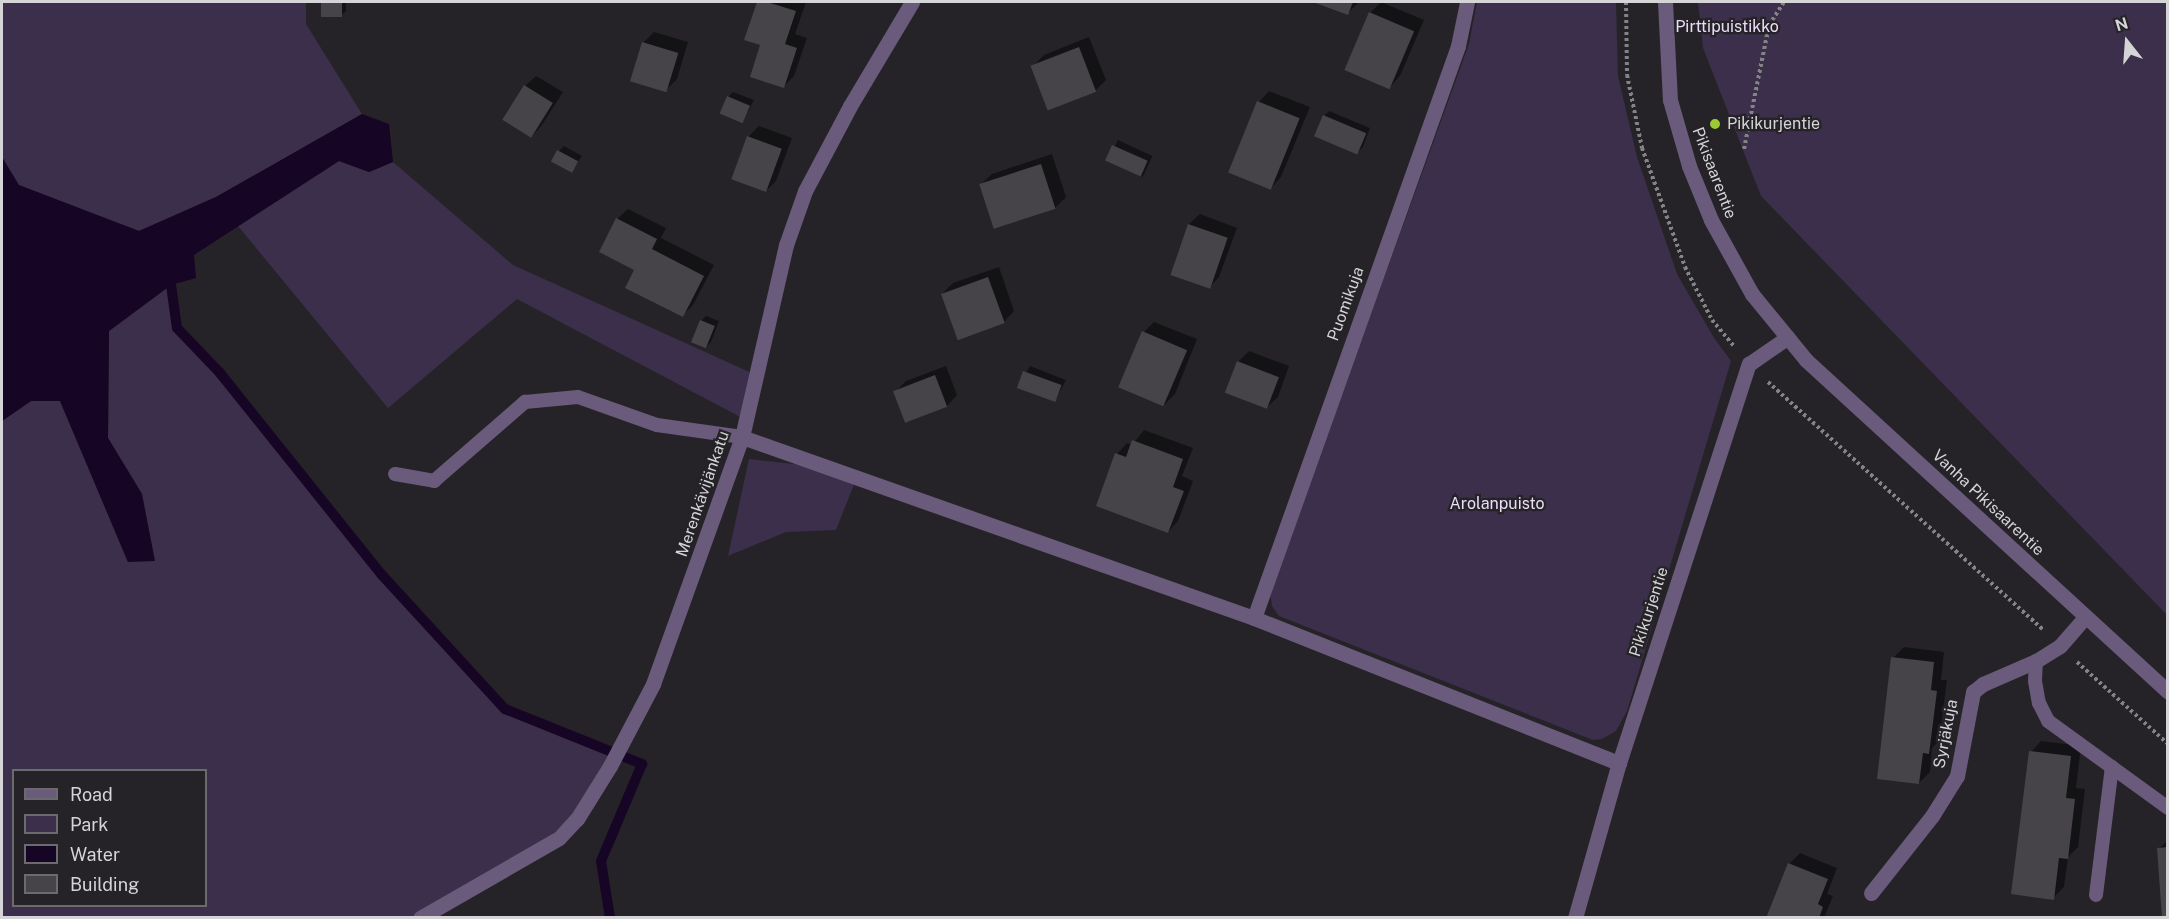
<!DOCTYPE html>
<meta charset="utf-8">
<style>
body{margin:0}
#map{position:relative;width:2169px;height:919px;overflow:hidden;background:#252327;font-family:"Public Sans",sans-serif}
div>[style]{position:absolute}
.green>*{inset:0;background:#3c2f4b}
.water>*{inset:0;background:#160524}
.shadow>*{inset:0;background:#0007;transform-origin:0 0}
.stream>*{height:10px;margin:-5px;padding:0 5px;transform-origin:5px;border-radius:5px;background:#160524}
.building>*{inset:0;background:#464448;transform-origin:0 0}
.path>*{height:4px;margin-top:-2px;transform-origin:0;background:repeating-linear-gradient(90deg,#848386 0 3px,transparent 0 6px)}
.service>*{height:14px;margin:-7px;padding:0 7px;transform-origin:7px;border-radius:7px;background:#6a5a7b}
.minor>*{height:15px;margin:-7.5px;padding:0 7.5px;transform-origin:7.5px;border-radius:7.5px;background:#6a5a7b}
.tertiary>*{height:15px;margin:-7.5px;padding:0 7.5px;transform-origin:7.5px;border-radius:7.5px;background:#6a5a7b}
.dots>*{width:16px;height:16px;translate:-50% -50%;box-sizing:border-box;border:3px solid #252327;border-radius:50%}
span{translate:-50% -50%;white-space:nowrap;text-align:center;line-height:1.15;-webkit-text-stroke:4.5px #252327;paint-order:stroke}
.park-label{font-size:16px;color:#e9ddf7}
.poi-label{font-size:16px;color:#d5d4d7}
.left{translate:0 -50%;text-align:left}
.street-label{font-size:16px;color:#d5d4d7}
.frame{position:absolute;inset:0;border:3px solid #d5d4d7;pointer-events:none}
.legend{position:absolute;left:12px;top:769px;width:195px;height:138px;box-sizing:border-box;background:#252327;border:2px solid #6b6a6d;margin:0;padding:8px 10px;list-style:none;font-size:18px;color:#d5d4d7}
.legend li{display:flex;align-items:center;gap:12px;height:30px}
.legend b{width:30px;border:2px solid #6b6a6d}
.north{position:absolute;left:2097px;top:12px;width:60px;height:60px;-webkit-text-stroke:4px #252327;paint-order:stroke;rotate:343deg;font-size:16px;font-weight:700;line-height:24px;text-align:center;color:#d5d4d7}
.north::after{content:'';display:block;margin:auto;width:21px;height:27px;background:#d5d4d7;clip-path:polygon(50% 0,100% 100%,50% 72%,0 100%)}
</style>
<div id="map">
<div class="green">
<div style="clip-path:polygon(2px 2px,306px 2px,306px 24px,362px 114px,216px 197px,139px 231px,18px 185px,2px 157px)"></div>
<div style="clip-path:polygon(1477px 2px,1616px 2px,1618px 76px,1637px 157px,1677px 274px,1714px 338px,1731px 361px,1627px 711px,1616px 731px,1602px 739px,1593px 740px,1279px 616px,1272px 606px,1270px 592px,1469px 44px)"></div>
<div style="clip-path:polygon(1698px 2px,2167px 2px,2167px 615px,1761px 196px,1703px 48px)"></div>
<div style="clip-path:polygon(339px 161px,369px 172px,393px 162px,513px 265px,756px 375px,746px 420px,517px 299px,388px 408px,238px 226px)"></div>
<div style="clip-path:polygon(evenodd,171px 285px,177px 328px,220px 373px,382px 575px,505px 709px,617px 754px,596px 792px,529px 857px,411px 917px,2px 917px,2px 421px,31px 401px,60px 401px,128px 562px,142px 494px,108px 438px,109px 331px,171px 285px,14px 770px,206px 770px,206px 906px,14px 906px,14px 770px)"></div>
<div style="clip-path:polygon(749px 459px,829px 468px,857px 477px,836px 530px,786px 532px,728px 556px)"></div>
</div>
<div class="water">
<div style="clip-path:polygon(362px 114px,389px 124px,393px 162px,369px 172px,339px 161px,194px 255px,196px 278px,171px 285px,109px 331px,108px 438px,142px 494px,155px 561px,128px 562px,60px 401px,31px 401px,2px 421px,2px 157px,19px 185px,139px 231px,216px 197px)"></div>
</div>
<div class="shadow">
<div style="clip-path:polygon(322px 2px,346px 2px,346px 11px,341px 16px,321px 16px)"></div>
<div style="clip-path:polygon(758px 2px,806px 2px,795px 34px,807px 38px,794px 76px,783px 87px,762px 44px,746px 39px)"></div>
<div style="clip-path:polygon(1317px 2px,1359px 2px,1348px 13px)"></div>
<div style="clip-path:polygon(1381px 2px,1424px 20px,1400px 76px,1390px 87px,1370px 13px)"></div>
<div style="clip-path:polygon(654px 32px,688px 42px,677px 79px,666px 90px,632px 80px,644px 42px)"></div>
<div style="clip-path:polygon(1089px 37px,1106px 80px,1095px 91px,1033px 66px,1044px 55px)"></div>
<div style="clip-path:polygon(536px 76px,563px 92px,542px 125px,532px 136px,525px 86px)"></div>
<div style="clip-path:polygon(1269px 91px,1310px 107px,1281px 177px,1271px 188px,1230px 171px,1259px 102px)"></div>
<div style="clip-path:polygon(733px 92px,754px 100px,743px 121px,728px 97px)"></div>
<div style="clip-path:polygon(1329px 111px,1370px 128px,1363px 147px,1358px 152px,1324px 116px)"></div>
<div style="clip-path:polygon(759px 126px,792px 138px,776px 181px,765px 192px,748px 137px)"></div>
<div style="left:1118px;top:140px;width:38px;height:23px;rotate:25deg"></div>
<div style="clip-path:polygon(564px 146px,582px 156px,571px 172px,559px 151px)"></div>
<div style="clip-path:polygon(1052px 154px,1066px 197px,1055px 208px,981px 184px,992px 174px)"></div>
<div style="clip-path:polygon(628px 209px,666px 228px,661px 238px,714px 265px,693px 305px,683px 315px,636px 269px,617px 219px)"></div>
<div style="clip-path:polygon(1200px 214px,1237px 228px,1219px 277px,1209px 288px,1189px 224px)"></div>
<div style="clip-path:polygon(999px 267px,1014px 311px,1004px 322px,942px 294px,953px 283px)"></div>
<div style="clip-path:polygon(706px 316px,719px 321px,711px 342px,706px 347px,701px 321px)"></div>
<div style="clip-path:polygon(1154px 322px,1197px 339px,1175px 394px,1164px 405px,1144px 332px)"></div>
<div style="clip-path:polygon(1249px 351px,1289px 366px,1278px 397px,1267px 407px,1238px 362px)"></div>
<div style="clip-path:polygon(946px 366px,957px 395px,947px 406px,907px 422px,895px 392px,906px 381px)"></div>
<div style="clip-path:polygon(1030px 366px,1066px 380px,1055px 401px,1018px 387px)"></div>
<div style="clip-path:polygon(1144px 430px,1193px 448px,1182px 476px,1193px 481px,1178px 521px,1168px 532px,1117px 454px,1127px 443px,1132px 445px)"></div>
<div style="clip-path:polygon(1904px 647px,1944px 652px,1941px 680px,1947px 680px,1939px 741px,1932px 748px,1930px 772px,1919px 783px,1893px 658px)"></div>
<div style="clip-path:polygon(2041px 741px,2081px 746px,2076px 788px,2085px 789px,2078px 847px,2068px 857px,2064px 887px,2053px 898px,2031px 752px)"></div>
<div style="clip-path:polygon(2168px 840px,2168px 918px,2159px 849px)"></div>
<div style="clip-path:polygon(1800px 853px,1837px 868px,1827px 894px,1833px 896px,1824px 918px,1767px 918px,1789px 864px)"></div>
</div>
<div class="stream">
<div style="left:171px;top:285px;width:43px;rotate:82.1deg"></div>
<div style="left:177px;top:328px;width:62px;rotate:46.3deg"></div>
<div style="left:220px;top:373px;width:259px;rotate:51.3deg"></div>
<div style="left:382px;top:575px;width:182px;rotate:47.5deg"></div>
<div style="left:505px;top:709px;width:148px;rotate:21.9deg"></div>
<div style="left:642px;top:764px;width:105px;rotate:112.9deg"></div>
<div style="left:601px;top:861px;width:58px;rotate:81deg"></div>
</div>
<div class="building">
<div style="left:321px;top:2px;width:21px;height:15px"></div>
<div style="clip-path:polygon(757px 2px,767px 2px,796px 11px,785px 44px,797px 48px,784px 88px,750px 77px,760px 45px,744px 40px)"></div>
<div style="clip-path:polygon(1313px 2px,1353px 2px,1348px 15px)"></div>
<div style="left:1369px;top:12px;width:49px;height:63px;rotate:23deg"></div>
<div style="left:642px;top:42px;width:38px;height:41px;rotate:17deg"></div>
<div style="left:1079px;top:47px;width:48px;height:52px;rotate:69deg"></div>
<div style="left:524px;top:85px;width:34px;height:41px;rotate:32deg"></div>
<div style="left:727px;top:96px;width:25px;height:19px;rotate:23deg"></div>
<div style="left:1257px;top:101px;width:46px;height:77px;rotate:22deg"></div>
<div style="left:1323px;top:115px;width:47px;height:23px;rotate:23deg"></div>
<div style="left:747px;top:136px;width:37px;height:46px;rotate:20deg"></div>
<div style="left:1112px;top:145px;width:39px;height:17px;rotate:24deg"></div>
<div style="left:557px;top:150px;width:24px;height:13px;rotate:28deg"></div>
<div style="left:1041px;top:164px;width:47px;height:65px;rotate:72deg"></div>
<div style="clip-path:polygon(616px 218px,657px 239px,652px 249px,704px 276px,683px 317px,625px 288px,634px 270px,599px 252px)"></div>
<div style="left:1188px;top:224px;width:42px;height:54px;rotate:19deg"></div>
<div style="left:988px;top:277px;width:49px;height:50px;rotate:70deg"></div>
<div style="left:700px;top:320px;width:16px;height:24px;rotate:22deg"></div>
<div style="left:1142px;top:331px;width:49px;height:61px;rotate:23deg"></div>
<div style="left:1237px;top:361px;width:45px;height:34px;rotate:21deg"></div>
<div style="left:1023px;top:371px;width:41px;height:18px;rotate:20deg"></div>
<div style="left:935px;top:375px;width:34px;height:45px;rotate:69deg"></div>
<div style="clip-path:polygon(1132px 440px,1183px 459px,1173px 487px,1184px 491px,1168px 533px,1096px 506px,1115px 453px,1126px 457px)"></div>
<div style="clip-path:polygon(1891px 657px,1934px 662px,1931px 690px,1937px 691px,1929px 754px,1923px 753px,1919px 784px,1877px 779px)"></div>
<div style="clip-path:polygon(2029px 751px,2071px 756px,2066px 798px,2075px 799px,2068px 859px,2059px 858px,2054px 900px,2011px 894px)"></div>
<div style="clip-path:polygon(2168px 847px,2168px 918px,2162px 918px,2157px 848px)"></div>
<div style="clip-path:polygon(1788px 863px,1828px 879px,1818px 904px,1823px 907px,1819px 918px,1766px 918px)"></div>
</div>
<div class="path">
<div style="left:1626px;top:2px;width:73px;rotate:89.2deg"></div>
<div style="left:1627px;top:75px;width:75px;rotate:78.4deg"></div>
<div style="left:1642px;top:148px;width:127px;rotate:70.1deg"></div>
<div style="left:1685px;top:267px;width:59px;rotate:63deg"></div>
<div style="left:1712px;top:320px;width:34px;rotate:50deg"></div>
<div style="left:1744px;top:149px;width:126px;rotate:-78.6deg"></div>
<div style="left:1769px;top:25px;width:27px;rotate:-57deg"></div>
<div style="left:1768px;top:382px;width:370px;rotate:42deg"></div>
<div style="left:2077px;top:662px;width:122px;rotate:42deg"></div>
</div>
<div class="service">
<div style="left:395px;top:474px;width:40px;rotate:10deg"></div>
<div style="left:434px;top:481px;width:121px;rotate:-41deg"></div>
<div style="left:525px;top:402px;width:53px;rotate:-5.4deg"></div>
<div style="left:578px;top:397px;width:84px;rotate:19.5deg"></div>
<div style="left:657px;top:425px;width:86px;rotate:8deg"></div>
<div style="left:2036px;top:661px;width:20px;rotate:93deg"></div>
<div style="left:2035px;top:681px;width:22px;rotate:80deg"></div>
<div style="left:2039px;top:703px;width:20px;rotate:63deg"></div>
<div style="left:2048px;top:721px;width:148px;rotate:35.9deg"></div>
<div style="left:2096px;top:895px;width:129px;rotate:-82.9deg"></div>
</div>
<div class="minor">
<div style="left:742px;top:437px;width:543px;rotate:19.47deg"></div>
<div style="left:1254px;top:618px;width:393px;rotate:21.7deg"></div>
<div style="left:1254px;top:618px;width:607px;rotate:-70.37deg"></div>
<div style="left:1458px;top:46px;width:45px;rotate:-78.4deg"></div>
<div style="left:1871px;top:893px;width:98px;rotate:-51.6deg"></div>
<div style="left:1932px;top:816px;width:47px;rotate:-58deg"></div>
<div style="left:1957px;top:776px;width:86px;rotate:-79.2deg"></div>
<div style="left:1973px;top:692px;width:13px;rotate:-39deg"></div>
<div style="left:1983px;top:684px;width:58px;rotate:-23.5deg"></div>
<div style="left:2036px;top:661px;width:28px;rotate:-32deg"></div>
<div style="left:2060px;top:646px;width:38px;rotate:-49deg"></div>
<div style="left:420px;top:918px;width:160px;rotate:-29.9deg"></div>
<div style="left:559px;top:838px;width:26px;rotate:-47deg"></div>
<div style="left:577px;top:819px;width:62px;rotate:-58.1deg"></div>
<div style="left:610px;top:766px;width:93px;rotate:-62.3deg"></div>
<div style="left:653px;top:684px;width:263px;rotate:-70.2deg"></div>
<div style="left:742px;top:437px;width:197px;rotate:-77.1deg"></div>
<div style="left:786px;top:245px;width:57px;rotate:-70.6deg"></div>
<div style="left:805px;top:191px;width:96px;rotate:-62.1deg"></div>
<div style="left:850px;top:106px;width:121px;rotate:-59.2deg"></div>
<div style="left:1575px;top:918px;width:161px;rotate:-74.2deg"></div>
<div style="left:1619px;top:763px;width:420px;rotate:-72deg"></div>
<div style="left:1749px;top:364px;width:47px;rotate:-34.7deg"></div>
</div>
<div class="tertiary">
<div style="left:1665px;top:2px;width:98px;rotate:87.1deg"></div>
<div style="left:1670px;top:100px;width:69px;rotate:73.9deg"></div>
<div style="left:1689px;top:166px;width:58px;rotate:67.8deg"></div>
<div style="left:1711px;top:220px;width:85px;rotate:61deg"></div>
<div style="left:1752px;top:294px;width:85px;rotate:50.7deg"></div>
<div style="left:1806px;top:360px;width:491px;rotate:42.5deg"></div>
</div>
<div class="dots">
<div style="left:1715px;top:124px;background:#9bcb33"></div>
</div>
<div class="park-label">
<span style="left:1727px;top:27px">Pirttipuistikko</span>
<span style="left:1497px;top:504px">Arolanpuisto</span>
</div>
<div class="poi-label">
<span class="left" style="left:1727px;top:124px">Pikikurjentie</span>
</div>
<div class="street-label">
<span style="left:1714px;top:173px;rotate:69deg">Pikisaarentie</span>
<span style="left:1346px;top:304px;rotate:-70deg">Puomikuja</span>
<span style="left:703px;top:494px;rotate:-71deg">Merenkävijänkatu</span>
<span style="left:1988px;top:503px;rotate:43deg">Vanha Pikisaarentie</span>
<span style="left:1649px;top:612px;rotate:-72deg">Pikikurjentie</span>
<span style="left:1946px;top:734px;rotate:-79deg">Syrjäkuja</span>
</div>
<div class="frame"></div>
<ul class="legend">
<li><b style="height:8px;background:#6a5a7b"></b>Road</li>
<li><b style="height:16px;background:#3c2f4b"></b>Park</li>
<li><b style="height:16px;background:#160524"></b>Water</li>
<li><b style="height:16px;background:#464448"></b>Building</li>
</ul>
<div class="north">N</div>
</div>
